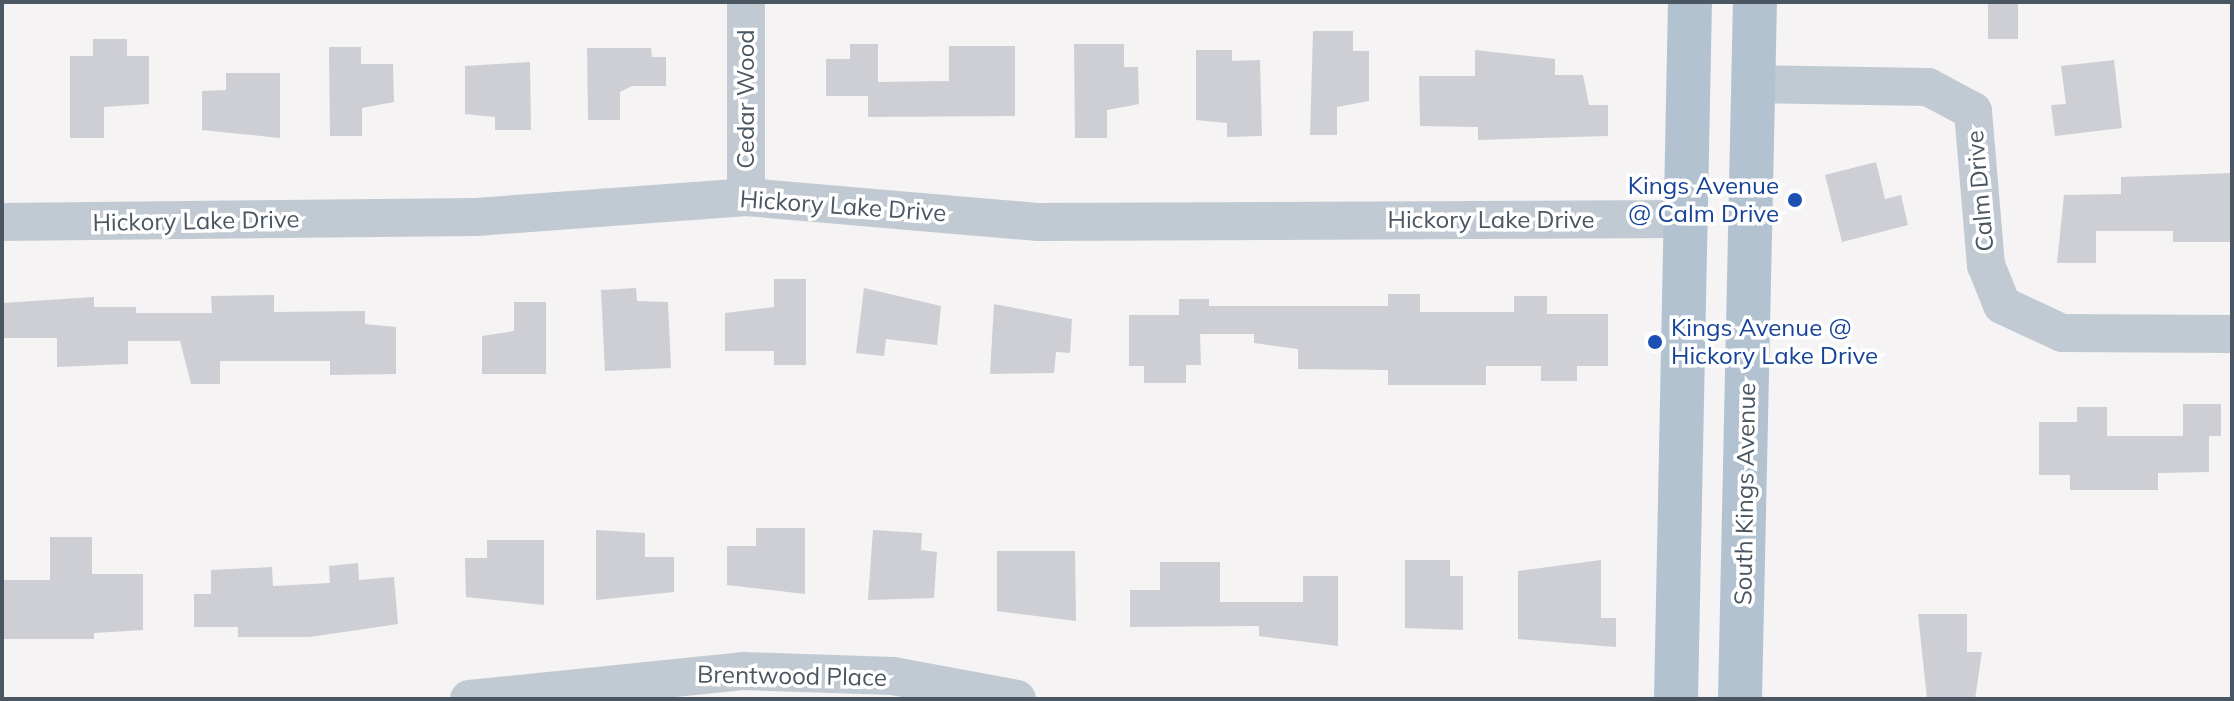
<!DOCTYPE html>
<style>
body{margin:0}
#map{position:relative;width:2234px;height:701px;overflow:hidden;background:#f5f3f3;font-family:Mulish,sans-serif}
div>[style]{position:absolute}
.building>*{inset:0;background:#cdcfd5;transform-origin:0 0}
.minor>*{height:38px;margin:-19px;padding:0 19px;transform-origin:19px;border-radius:19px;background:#c1cad2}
.major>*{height:44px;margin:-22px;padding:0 22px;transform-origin:22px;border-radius:22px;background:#b3c2d1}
.dots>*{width:22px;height:22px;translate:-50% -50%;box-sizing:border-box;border:4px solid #fff;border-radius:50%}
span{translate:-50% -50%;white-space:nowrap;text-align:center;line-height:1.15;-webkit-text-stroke:7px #fff;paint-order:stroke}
.street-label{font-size:24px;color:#4a5661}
.transit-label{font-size:24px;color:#164399}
.right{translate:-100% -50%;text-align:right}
.left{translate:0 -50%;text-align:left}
.frame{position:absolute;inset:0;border:4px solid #4a5661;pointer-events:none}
</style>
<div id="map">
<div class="building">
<div style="left:1988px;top:2px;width:30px;height:37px"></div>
<div style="clip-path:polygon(1313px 31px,1353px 31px,1353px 51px,1369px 51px,1369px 101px,1337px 107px,1337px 135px,1310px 135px)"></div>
<div style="clip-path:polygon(93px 39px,127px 39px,127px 56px,149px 56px,149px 104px,104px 107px,104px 138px,70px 138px,70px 56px,93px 56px)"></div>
<div style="clip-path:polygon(850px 44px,878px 44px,878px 82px,949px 81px,949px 46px,1015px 46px,1015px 116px,868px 117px,868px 96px,826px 96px,826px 59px,850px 59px)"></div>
<div style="clip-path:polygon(1074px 44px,1124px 44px,1124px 67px,1138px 67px,1139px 104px,1107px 110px,1107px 138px,1075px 138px)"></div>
<div style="clip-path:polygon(329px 47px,361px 47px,361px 64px,393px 64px,394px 102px,362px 108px,362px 136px,330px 136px)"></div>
<div style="clip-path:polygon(587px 48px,651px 48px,652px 57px,666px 57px,666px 86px,632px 86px,620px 92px,620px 120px,588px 120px)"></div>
<div style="clip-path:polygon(1196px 50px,1232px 50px,1232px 61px,1260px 60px,1262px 136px,1227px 137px,1227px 123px,1196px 120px)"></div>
<div style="clip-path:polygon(1475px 50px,1555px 59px,1555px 75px,1583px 75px,1589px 105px,1608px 105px,1608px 136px,1478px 140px,1478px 127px,1420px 126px,1419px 76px,1475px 76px)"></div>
<div style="clip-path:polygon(2114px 60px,2122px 128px,2055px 136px,2051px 105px,2066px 104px,2061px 66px)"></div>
<div style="clip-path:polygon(530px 62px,531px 130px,495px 130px,495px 117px,465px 114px,465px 66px)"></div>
<div style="clip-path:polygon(226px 73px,280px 73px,280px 138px,202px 130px,202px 91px,226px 90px)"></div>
<div style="clip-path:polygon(1876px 162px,1885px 199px,1901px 195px,1908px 225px,1842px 242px,1825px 175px)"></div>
<div style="clip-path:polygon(2232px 173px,2232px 242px,2173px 242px,2173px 231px,2096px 231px,2096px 263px,2057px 263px,2064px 195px,2121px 194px,2121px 177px)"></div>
<div style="clip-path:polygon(774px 279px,806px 279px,806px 365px,774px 365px,774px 351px,725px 351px,725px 313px,774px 307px)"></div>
<div style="clip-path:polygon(636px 288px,637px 301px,668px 302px,671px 368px,605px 371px,601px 290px)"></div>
<div style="clip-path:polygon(864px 288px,941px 306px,937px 345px,886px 339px,884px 356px,856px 353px)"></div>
<div style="clip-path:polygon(1388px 294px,1420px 294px,1420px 312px,1514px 312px,1514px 296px,1547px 296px,1547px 314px,1608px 314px,1608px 366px,1577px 366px,1577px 381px,1541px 381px,1541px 366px,1486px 366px,1486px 385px,1388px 385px,1388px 370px,1298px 369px,1298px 349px,1254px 343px,1254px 334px,1200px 334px,1201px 365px,1186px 365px,1186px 383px,1144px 383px,1144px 366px,1129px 366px,1129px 315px,1179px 315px,1179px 299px,1209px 299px,1209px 306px,1388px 306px)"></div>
<div style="clip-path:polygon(274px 295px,274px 312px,365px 311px,365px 324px,396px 327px,396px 374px,330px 375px,330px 361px,220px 361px,220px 384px,191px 384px,180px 341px,128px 341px,128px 364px,57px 367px,57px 338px,2px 338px,2px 303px,94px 297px,94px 307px,136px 307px,136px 313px,212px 313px,211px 296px)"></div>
<div style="clip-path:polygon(514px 302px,546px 302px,546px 374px,482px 374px,482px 336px,514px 331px)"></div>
<div style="clip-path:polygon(994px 304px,1072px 319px,1070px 353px,1056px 352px,1054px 373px,990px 374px)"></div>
<div style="clip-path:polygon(2183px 404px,2221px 404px,2221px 436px,2209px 436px,2209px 472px,2158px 473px,2158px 490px,2070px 490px,2070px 475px,2039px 475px,2039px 422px,2077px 422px,2077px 407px,2107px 407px,2107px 436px,2183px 436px)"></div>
<div style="clip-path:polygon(756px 528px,805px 528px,805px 594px,727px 585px,727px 546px,756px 546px)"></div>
<div style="clip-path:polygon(596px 530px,645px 533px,645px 557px,674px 557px,674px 592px,596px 600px)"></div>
<div style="clip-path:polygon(873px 530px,922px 533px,921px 550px,937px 552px,934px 598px,868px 600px)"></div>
<div style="clip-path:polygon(50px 537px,92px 537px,92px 574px,143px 574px,143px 630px,94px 633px,94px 639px,2px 639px,2px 580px,50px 580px)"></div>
<div style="clip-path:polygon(487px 540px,544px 540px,544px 605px,466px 597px,465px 558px,487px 558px)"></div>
<div style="clip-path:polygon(997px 551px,1075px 551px,1076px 621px,997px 611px)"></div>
<div style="clip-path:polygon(1405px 560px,1450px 560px,1450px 576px,1463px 576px,1463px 630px,1405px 628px)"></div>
<div style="clip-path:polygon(1601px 560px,1601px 618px,1616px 618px,1616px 647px,1518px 639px,1518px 571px)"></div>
<div style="clip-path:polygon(1160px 562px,1220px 562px,1220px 602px,1303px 602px,1303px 576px,1338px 576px,1338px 646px,1259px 636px,1259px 626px,1130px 627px,1130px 590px,1160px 590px)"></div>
<div style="clip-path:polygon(358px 563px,359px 580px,394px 577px,398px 624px,310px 637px,238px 637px,238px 627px,194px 627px,194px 594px,211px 594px,211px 570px,272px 567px,273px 586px,330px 583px,329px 566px)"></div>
<div style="clip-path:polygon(1918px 614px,1967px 614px,1967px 652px,1982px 652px,1975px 699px,1927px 699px)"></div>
</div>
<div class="minor">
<div style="left:746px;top:2px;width:195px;rotate:90deg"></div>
<div style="left:1754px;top:84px;width:174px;rotate:1deg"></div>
<div style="left:1928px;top:87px;width:51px;rotate:28.1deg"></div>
<div style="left:1973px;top:111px;width:155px;rotate:85.2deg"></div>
<div style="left:1986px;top:265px;width:43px;rotate:68.2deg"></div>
<div style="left:2002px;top:305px;width:66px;rotate:25deg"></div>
<div style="left:2062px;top:333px;width:170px;rotate:0.3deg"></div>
<div style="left:2px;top:222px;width:474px;rotate:-0.6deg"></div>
<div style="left:476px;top:217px;width:271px;rotate:-4.2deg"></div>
<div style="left:746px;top:197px;width:292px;rotate:4.9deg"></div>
<div style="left:1037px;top:222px;width:648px;rotate:-0.27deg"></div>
<div style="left:469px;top:699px;width:275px;rotate:-5.8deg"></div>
<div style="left:743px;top:671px;width:150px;rotate:1.9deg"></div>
<div style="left:893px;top:676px;width:126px;rotate:10.5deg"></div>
</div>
<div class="major">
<div style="left:1676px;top:699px;width:697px;rotate:-88.85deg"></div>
<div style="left:1740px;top:699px;width:697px;rotate:-88.77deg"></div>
</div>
<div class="dots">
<div style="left:1795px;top:200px;background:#1a4fb4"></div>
<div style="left:1655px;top:342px;background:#1a4fb4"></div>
</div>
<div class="street-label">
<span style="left:746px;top:99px;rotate:-90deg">Cedar Wood</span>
<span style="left:1980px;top:191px;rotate:-95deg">Calm Drive</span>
<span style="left:843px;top:206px;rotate:4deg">Hickory Lake Drive</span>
<span style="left:1491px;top:220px">Hickory Lake Drive</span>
<span style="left:196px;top:221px;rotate:-1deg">Hickory Lake Drive</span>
<span style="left:1745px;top:494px;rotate:-89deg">South Kings Avenue</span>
<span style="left:792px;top:676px;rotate:1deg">Brentwood Place</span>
</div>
<div class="transit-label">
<span class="right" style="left:1779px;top:200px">Kings Avenue<br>@ Calm Drive</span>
<span class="left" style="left:1671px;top:342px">Kings Avenue @<br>Hickory Lake Drive</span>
</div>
<div class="frame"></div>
</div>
